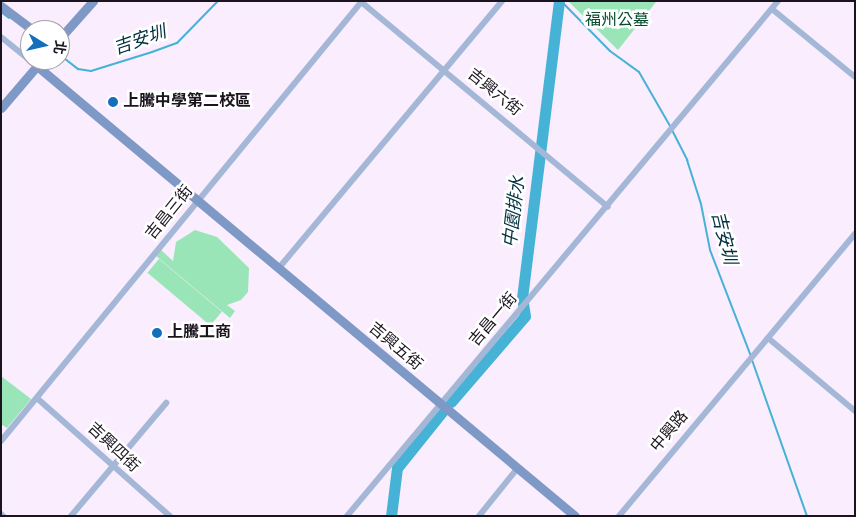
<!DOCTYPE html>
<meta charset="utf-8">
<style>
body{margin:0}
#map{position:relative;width:856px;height:517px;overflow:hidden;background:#f9edfe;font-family:"Sofia Sans Condensed","Noto Sans TC",sans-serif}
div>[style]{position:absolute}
.green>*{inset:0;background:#9ae5b8;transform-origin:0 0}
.stream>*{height:2px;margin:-1px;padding:0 1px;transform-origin:1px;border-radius:1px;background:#46b2d6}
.river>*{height:11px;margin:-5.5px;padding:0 5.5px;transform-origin:5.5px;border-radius:5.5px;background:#46b2d6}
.street>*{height:6px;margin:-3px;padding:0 3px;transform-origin:3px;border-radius:3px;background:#a4b7d6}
.secondary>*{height:9px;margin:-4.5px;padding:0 4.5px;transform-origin:4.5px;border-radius:4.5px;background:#7f99c7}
.dots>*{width:14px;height:14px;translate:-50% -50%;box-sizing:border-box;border:2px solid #fff;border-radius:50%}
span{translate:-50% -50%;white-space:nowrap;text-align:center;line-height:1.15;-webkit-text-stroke:5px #fff;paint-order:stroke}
.park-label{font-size:16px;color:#064c2c}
.street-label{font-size:16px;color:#1b141e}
.poi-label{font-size:16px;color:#1b141e;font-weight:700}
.left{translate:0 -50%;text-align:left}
.water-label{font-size:18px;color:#003240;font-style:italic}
.frame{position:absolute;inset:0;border:2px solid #1b141e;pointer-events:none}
.north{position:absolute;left:20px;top:20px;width:50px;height:50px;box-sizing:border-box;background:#fff;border:1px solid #a4a1a5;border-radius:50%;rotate:99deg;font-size:14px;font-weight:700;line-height:20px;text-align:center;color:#1b141e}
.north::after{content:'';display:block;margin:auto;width:18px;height:22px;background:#156ebc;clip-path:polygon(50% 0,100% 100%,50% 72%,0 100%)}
</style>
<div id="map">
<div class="green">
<div style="clip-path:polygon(568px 1px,656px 1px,656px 2px,618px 50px)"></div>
<div style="clip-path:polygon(195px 230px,217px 237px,249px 268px,248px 292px,241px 300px,227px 305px,235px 311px,230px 318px,156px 256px,161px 250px,173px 261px,176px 242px)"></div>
<div style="left:159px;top:259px;width:82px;height:18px;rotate:40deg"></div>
<div style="clip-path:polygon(1px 376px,31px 399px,7px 428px,1px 424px)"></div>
</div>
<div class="stream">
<div style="left:561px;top:1px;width:70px;rotate:45.6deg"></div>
<div style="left:610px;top:51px;width:36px;rotate:36deg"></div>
<div style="left:639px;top:72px;width:62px;rotate:60.1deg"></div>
<div style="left:1px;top:12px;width:10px;rotate:37deg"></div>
<div style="left:60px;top:55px;width:23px;rotate:38deg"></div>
<div style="left:78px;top:69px;width:13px;rotate:9deg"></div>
<div style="left:91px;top:71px;width:64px;rotate:-17.3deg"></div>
<div style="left:152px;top:52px;width:27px;rotate:-20deg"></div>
<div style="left:177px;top:43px;width:59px;rotate:-45.7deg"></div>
<div style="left:672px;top:130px;width:34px;rotate:63deg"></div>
<div style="left:687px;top:160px;width:46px;rotate:72.3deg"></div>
<div style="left:701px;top:204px;width:47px;rotate:78.9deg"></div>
<div style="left:710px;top:250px;width:114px;rotate:68.9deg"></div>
<div style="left:752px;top:360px;width:165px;rotate:70.6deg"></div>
</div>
<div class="river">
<div style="left:451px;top:402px;width:113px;rotate:-49.3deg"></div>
<div style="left:525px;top:316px;width:18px;rotate:-99deg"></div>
<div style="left:522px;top:298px;width:299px;rotate:-82.9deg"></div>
<div style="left:391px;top:516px;width:48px;rotate:-82.9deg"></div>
<div style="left:397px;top:468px;width:72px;rotate:-51.2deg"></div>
</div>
<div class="street">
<div style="left:360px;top:1px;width:322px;rotate:39.7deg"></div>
<div style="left:772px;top:9px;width:107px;rotate:39.3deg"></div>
<div style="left:1px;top:37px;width:46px;rotate:38.9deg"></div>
<div style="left:278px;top:269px;width:349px;rotate:-50.1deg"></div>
<div style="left:768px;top:338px;width:114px;rotate:40deg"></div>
<div style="left:38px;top:399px;width:176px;rotate:41.6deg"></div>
<div style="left:1px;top:441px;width:569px;rotate:-50.63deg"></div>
<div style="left:1px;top:514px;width:3px;rotate:45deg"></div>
<div style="left:71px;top:516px;width:148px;rotate:-49.9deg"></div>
<div style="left:347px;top:516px;width:672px;rotate:-50.07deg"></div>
<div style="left:479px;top:516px;width:59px;rotate:-51.2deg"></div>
<div style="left:619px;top:516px;width:368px;rotate:-50.1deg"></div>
</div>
<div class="secondary">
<div style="left:1px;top:6px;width:40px;rotate:37deg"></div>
<div style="left:60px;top:38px;width:50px;rotate:-48.3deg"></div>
<div style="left:37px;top:66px;width:701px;rotate:39.91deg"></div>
<div style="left:1px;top:108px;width:63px;rotate:-49.5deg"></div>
</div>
<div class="dots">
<div style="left:113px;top:102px;background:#156ebc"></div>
<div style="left:157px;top:333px;background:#156ebc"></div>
</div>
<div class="park-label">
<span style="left:617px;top:21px">福州公墓</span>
</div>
<div class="street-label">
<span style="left:494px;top:93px;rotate:39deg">吉興六街</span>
<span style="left:170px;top:213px;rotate:-51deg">吉昌三街</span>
<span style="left:494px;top:320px;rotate:-50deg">吉昌一街</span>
<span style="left:395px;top:347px;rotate:40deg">吉興五街</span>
<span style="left:670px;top:432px;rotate:-50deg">中興路</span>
<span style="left:113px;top:448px;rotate:43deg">吉興四街</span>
</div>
<div class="poi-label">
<span class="left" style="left:123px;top:102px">上騰中學第二校區</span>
<span class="left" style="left:167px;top:333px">上騰工商</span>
</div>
<div class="water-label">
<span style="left:140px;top:41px;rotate:-19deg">吉安圳</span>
<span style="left:515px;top:212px;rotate:-83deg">中園排水</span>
<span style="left:723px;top:238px;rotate:76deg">吉安圳</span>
</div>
<div class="frame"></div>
<div class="north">北</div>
</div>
